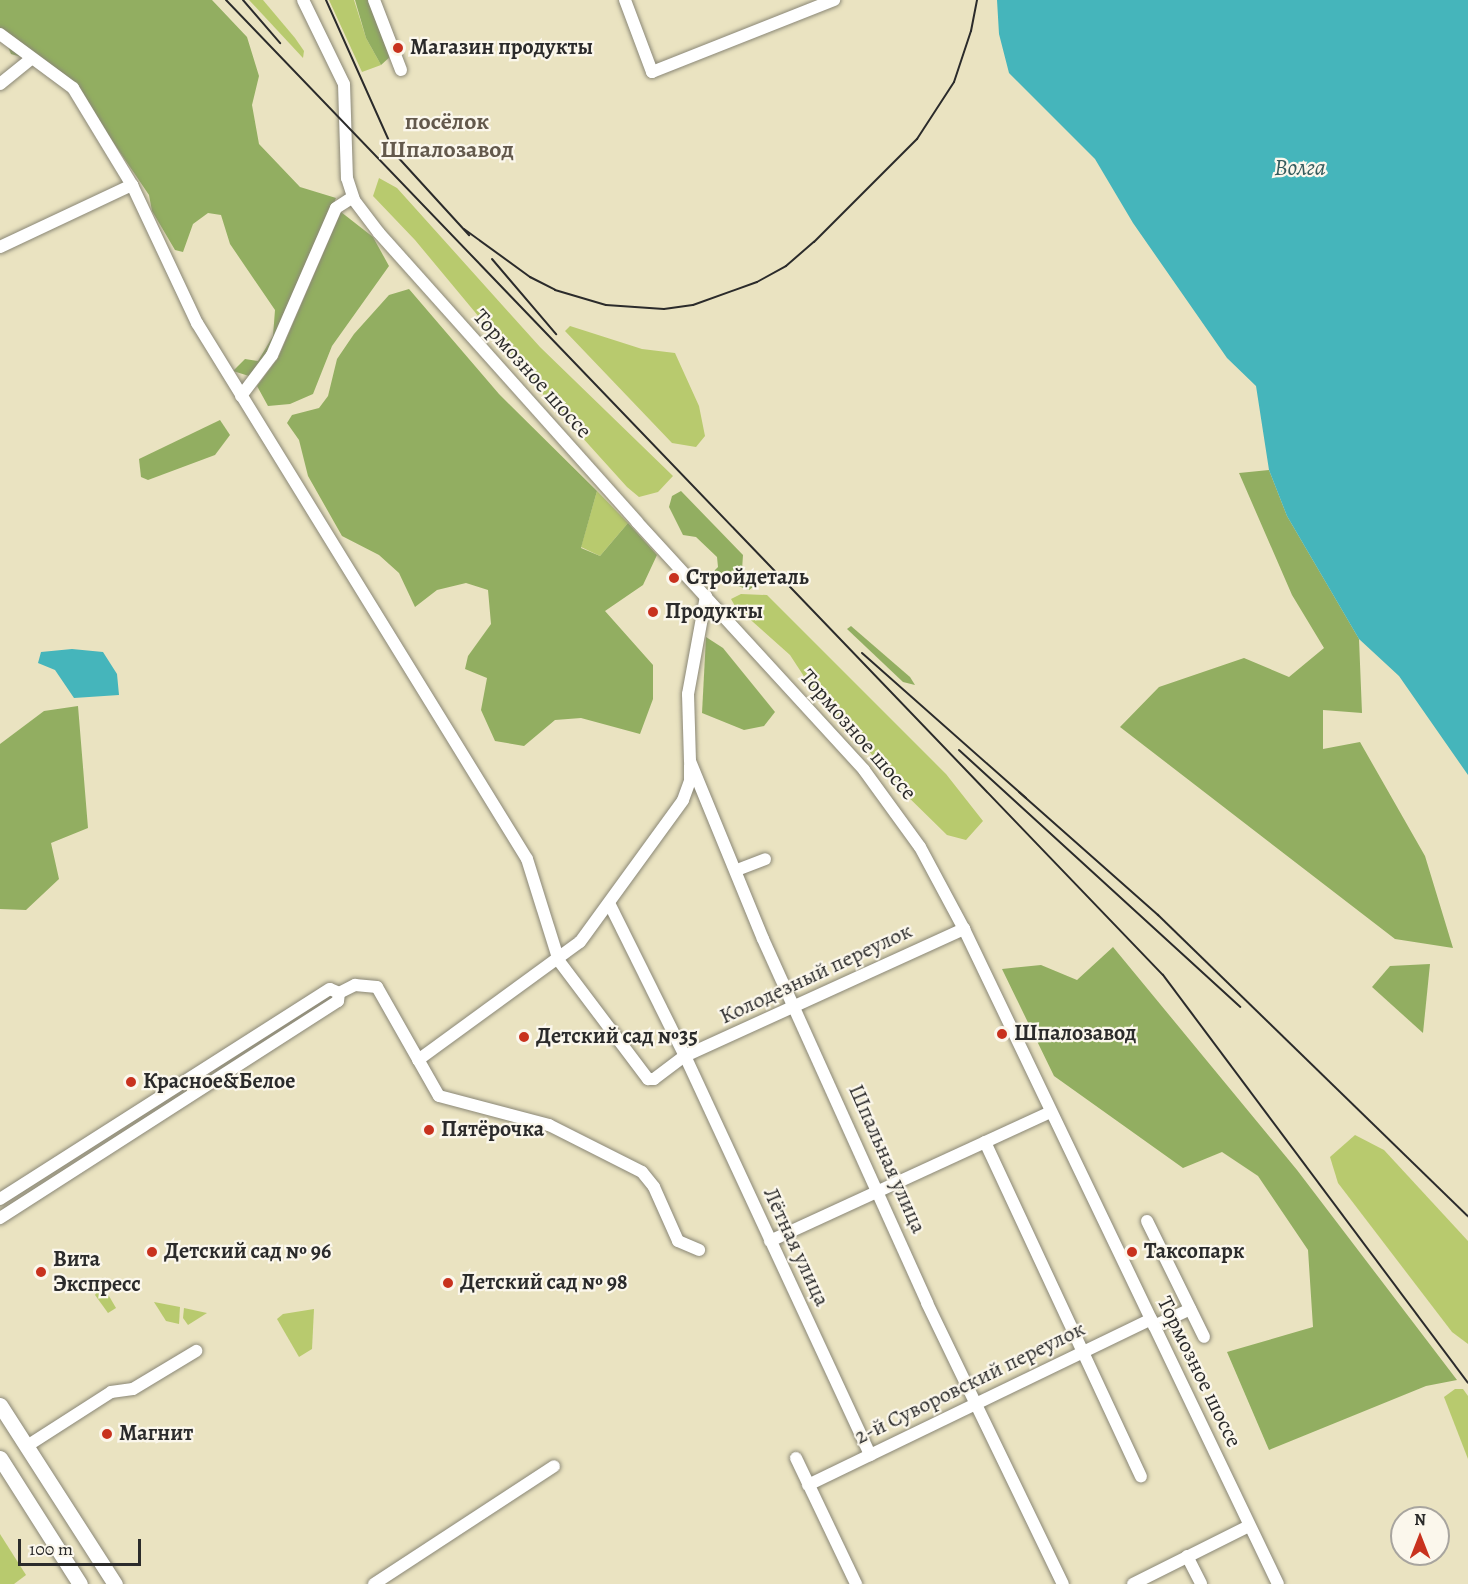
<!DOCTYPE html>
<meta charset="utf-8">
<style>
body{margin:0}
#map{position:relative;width:1468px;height:1584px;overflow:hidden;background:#eae3c1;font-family:Alegreya,serif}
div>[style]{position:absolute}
.green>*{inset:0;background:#b8ca6e}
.forest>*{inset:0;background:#92ae61}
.water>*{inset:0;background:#45b5bb}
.roads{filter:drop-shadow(0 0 2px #8a8776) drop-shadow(0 0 2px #8a8776)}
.minor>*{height:12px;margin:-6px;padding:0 6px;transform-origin:6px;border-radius:6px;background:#fff}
.major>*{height:15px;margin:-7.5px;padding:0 7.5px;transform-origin:7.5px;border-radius:7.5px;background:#fff}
.rail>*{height:2px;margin:-1px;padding:0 1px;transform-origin:1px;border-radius:1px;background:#2b2b2b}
.dots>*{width:16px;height:16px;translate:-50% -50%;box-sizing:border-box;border:3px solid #fbf7ec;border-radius:50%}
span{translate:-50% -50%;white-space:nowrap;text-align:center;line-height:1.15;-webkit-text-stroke:4.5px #fbf7ec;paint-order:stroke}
.poi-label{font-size:22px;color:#2b2b2b;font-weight:700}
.left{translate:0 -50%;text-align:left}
.street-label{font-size:22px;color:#2b2b2b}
.neighbourhood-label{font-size:24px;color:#63594c;font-weight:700}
.water-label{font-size:24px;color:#345b5d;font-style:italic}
.north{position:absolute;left:1390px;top:1506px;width:60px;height:60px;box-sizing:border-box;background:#fbf7ec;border:2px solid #a8a59f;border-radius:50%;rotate:0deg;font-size:16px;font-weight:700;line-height:24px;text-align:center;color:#2b2b2b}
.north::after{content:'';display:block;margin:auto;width:21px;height:27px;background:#c8321e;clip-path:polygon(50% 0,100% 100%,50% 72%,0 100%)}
.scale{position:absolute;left:18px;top:1539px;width:123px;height:27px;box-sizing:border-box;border:3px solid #2b2b2b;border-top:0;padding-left:8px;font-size:18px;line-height:21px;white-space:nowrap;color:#2b2b2b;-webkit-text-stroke:4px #fbf7ec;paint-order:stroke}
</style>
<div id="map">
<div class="green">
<div style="clip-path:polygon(249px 0,263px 0,295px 38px,304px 51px,303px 58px)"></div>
<div style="clip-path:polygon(329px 0,354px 0,366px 38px,381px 65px,362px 72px)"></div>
<div style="clip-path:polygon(379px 178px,397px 188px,540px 347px,673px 476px,658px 492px,639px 497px,627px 487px,543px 394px,415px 240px,373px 196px)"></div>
<div style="clip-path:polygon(570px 326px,642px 349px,675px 353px,699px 406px,705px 436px,696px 447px,672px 443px,565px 331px)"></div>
<div style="clip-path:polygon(597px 491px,628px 523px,600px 556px,581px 547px)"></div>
<div style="clip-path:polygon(741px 594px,767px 595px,946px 774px,983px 821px,966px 840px,947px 835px,897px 786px,848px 725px,822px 704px,790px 655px,735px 606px,731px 599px)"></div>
<div style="clip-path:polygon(1355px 1135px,1384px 1150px,1468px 1241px,1468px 1344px,1452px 1332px,1338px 1183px,1330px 1157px)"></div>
<div style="clip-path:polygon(102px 1284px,116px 1308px,108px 1313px,95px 1295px)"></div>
<div style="clip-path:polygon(154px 1302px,180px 1307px,179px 1324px,166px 1321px)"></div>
<div style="clip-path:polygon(184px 1308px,207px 1313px,188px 1325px,183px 1318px)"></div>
<div style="clip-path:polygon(314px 1309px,312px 1349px,299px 1357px,277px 1319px,283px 1314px)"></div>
<div style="clip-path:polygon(1455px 1389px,1463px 1389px,1468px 1396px,1468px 1459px,1444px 1397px)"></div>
<div style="clip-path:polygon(0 1534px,26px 1575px,14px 1584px,0 1584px)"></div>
</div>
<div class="forest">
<div style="clip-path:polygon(0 0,212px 0,247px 37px,259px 76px,252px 105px,259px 144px,300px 187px,336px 198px,278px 337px,249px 376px,233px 371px,245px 359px,258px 361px,273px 336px,275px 310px,230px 244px,221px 215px,208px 213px,193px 224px,183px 252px,175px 250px,152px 211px,149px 195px,75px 86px,39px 62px,11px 54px,0 29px)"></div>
<div style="clip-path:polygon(355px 0,370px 0,391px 56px,381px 65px,366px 38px)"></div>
<div style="clip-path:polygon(341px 212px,373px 237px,389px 266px,332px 346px,313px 394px,290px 404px,268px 406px,257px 386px,278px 358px)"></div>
<div style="clip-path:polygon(409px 289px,499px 394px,597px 491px,581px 548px,600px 556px,628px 523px,657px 555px,643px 585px,605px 611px,653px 665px,653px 699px,640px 734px,581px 718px,555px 720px,524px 746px,495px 741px,481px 710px,487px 678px,465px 669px,468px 656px,491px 624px,488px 590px,466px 583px,437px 590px,415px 607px,399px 573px,379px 555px,342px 536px,308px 476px,299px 440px,287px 423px,292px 415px,319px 408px,328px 396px,337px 359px,354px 334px,389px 295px)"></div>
<div style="clip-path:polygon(220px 420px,230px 435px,215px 455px,148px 480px,141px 477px,139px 459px)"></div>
<div style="clip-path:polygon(1269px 470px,1287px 516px,1359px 639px,1362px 713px,1323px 710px,1323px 749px,1360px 742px,1425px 856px,1453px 948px,1395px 939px,1120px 727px,1159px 687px,1244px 658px,1289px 677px,1324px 648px,1292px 595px,1239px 473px)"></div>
<div style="clip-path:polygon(681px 491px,743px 555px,742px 570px,753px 587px,749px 590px,738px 586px,731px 575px,710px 581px,710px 575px,718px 567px,717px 557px,696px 537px,683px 535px,669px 507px,672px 496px)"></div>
<div style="clip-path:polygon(851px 626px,910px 677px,915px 685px,903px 682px,847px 629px)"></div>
<div style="clip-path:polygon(706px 637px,723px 648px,775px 712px,764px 726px,744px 730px,702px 713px)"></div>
<div style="clip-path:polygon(78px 706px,88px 828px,51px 843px,59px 879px,26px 910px,0 909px,0 744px,44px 711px)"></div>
<div style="clip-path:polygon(1113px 947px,1297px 1170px,1457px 1380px,1426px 1386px,1269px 1450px,1227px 1352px,1313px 1327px,1308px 1250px,1258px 1176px,1222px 1152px,1183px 1168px,1054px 1076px,1002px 969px,1041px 965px,1077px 980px)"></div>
<div style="clip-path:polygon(1430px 964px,1423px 1033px,1372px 987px,1390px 966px)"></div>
</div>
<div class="water">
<div style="clip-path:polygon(997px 0,1468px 0,1468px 775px,1399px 676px,1359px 639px,1287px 516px,1269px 470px,1256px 386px,1227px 358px,1133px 223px,1095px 159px,1009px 73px,999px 34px)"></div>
<div style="clip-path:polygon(72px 649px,103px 652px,117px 674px,119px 695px,74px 698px,55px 670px,38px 663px,41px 652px)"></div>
</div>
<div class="roads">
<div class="minor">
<div style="left:303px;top:0;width:93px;rotate:64deg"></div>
<div style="left:344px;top:84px;width:94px;rotate:88.2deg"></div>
<div style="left:347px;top:178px;width:23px;rotate:72deg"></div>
<div style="left:354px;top:200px;width:41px;rotate:52.9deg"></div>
<div style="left:379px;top:233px;width:387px;rotate:48.2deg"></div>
<div style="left:637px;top:522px;width:336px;rotate:47.5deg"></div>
<div style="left:864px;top:770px;width:95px;rotate:54deg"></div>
<div style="left:920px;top:847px;width:93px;rotate:61.8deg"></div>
<div style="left:964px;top:929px;width:726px;rotate:64.39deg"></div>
<div style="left:374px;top:0;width:75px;rotate:68.9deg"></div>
<div style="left:625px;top:0;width:77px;rotate:69.4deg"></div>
<div style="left:652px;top:72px;width:196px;rotate:-21.6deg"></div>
<div style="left:0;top:34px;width:91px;rotate:36.5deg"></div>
<div style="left:73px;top:88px;width:114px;rotate:58.7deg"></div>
<div style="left:132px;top:185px;width:153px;rotate:64.8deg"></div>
<div style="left:197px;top:323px;width:629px;rotate:58.38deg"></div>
<div style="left:527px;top:859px;width:107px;rotate:72.6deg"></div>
<div style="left:559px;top:961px;width:148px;rotate:53deg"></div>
<div style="left:648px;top:1079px;width:6px"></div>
<div style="left:654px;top:1079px;width:39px;rotate:-37deg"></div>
<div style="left:685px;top:1056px;width:307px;rotate:-24.5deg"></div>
<div style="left:0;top:84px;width:38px;rotate:-39deg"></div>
<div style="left:0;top:247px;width:146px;rotate:-25.2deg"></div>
<div style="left:241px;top:396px;width:51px;rotate:-52.9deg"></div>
<div style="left:272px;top:355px;width:160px;rotate:-66.5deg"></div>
<div style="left:336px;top:208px;width:20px;rotate:-33deg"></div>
<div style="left:706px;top:596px;width:100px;rotate:100.4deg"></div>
<div style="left:688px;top:694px;width:67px;rotate:88.3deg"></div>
<div style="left:690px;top:761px;width:192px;rotate:67.7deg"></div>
<div style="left:763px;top:939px;width:399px;rotate:65.7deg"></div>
<div style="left:927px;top:1303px;width:312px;rotate:64.2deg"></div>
<div style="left:737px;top:870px;width:30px;rotate:-21deg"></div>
<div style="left:610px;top:905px;width:169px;rotate:63.6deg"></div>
<div style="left:685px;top:1056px;width:440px;rotate:65.1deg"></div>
<div style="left:339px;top:993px;width:18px;rotate:-27deg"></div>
<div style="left:355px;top:985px;width:22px;rotate:5deg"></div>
<div style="left:377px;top:987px;width:125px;rotate:60.4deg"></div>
<div style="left:439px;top:1096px;width:114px;rotate:14.8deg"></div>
<div style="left:549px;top:1125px;width:104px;rotate:26.8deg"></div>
<div style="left:642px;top:1172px;width:19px;rotate:51deg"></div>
<div style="left:654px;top:1187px;width:59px;rotate:66deg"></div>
<div style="left:678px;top:1241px;width:23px;rotate:23deg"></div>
<div style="left:418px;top:1060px;width:200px;rotate:-36.1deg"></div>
<div style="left:580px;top:942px;width:175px;rotate:-54deg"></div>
<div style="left:683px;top:800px;width:20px;rotate:-70deg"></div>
<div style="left:690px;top:781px;width:16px;rotate:-90deg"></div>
<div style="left:985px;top:1142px;width:369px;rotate:65deg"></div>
<div style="left:0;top:1199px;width:391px;rotate:-32.5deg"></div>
<div style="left:330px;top:989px;width:10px;rotate:24deg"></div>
<div style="left:339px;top:993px;width:8px;rotate:97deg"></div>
<div style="left:338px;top:1001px;width:402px;rotate:147.3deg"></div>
<div style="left:1147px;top:1221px;width:129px;rotate:63.8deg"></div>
<div style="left:770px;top:1241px;width:309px;rotate:-24.7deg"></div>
<div style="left:1154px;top:1326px;width:40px;rotate:-25deg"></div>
<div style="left:27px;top:1446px;width:100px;rotate:-32.7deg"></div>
<div style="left:111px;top:1392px;width:22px;rotate:-8deg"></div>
<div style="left:133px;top:1389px;width:74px;rotate:-31.1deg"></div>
<div style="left:796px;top:1458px;width:140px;rotate:64.5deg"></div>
<div style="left:808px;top:1485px;width:381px;rotate:-25.8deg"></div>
<div style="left:1187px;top:1556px;width:31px;rotate:63deg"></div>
<div style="left:374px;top:1584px;width:215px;rotate:-33.2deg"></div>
<div style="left:1133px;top:1584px;width:130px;rotate:-26.6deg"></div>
</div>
<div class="major">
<div style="left:0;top:1405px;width:213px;rotate:57.3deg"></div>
<div style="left:0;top:1458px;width:149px;rotate:57.6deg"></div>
</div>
</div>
<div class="rail">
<div style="left:226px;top:0;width:1352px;rotate:46.14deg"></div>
<div style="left:1163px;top:975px;width:509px;rotate:53.22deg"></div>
<div style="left:243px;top:0;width:57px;rotate:49.3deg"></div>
<div style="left:326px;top:0;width:169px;rotate:65.9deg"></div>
<div style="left:395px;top:154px;width:110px;rotate:47.6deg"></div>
<div style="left:464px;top:229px;width:82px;rotate:36deg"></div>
<div style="left:530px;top:277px;width:28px;rotate:27deg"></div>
<div style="left:555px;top:290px;width:53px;rotate:16.4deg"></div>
<div style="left:606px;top:305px;width:58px;rotate:3.9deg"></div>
<div style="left:664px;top:309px;width:29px;rotate:-8deg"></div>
<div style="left:693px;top:305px;width:68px;rotate:-19.8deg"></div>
<div style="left:757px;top:282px;width:33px;rotate:-29deg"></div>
<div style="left:786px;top:266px;width:37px;rotate:-41deg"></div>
<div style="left:814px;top:242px;width:146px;rotate:-45deg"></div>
<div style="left:917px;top:139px;width:68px;rotate:-57deg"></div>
<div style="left:954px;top:82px;width:54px;rotate:-71.6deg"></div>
<div style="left:971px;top:31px;width:32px;rotate:-79deg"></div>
<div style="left:492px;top:259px;width:99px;rotate:49.5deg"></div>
<div style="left:862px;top:653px;width:219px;rotate:41.5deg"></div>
<div style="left:959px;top:750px;width:381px;rotate:42.4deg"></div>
<div style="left:1019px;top:792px;width:186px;rotate:41.5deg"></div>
<div style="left:1158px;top:915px;width:432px;rotate:44.2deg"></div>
</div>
<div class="dots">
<div style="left:398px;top:48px;background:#c8321e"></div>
<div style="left:674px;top:578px;background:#c8321e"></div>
<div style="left:653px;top:612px;background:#c8321e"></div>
<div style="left:1002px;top:1034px;background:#c8321e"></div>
<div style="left:524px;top:1037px;background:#c8321e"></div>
<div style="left:131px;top:1082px;background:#c8321e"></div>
<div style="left:429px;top:1130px;background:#c8321e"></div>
<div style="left:152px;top:1252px;background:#c8321e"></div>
<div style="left:1132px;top:1252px;background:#c8321e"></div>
<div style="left:41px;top:1272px;background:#c8321e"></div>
<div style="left:448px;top:1283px;background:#c8321e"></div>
<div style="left:107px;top:1434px;background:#c8321e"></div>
</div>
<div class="poi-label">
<span class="left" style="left:410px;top:48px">Магазин продукты</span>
<span class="left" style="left:686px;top:578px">Стройдеталь</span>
<span class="left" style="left:665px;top:612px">Продукты</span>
<span class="left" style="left:1014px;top:1034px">Шпалозавод</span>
<span class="left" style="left:536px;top:1037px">Детский сад №35</span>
<span class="left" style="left:143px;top:1082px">Красное&amp;Белое</span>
<span class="left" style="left:441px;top:1130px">Пятёрочка</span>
<span class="left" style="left:164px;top:1252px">Детский сад № 96</span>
<span class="left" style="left:1144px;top:1252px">Таксопарк</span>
<span class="left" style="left:53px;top:1272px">Вита<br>Экспресс</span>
<span class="left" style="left:460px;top:1283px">Детский сад № 98</span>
<span class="left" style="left:119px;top:1434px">Магнит</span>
</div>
<div class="street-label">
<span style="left:532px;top:374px;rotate:48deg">Тормозное шоссе</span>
<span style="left:858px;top:735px;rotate:49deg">Тормозное шоссе</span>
<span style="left:816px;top:974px;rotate:-25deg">Колодезный переулок</span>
<span style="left:887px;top:1159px;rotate:66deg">Шпальная улица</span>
<span style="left:796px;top:1247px;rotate:65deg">Лётная улица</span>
<span style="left:1199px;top:1372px;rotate:64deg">Тормозное шоссе</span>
<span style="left:970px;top:1383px;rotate:-26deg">2-й Суворовский переулок</span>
</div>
<div class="neighbourhood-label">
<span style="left:447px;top:136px">посёлок<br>Шпалозавод</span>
</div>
<div class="water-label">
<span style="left:1300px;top:168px">Волга</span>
</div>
<div class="north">N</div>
<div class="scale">100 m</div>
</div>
